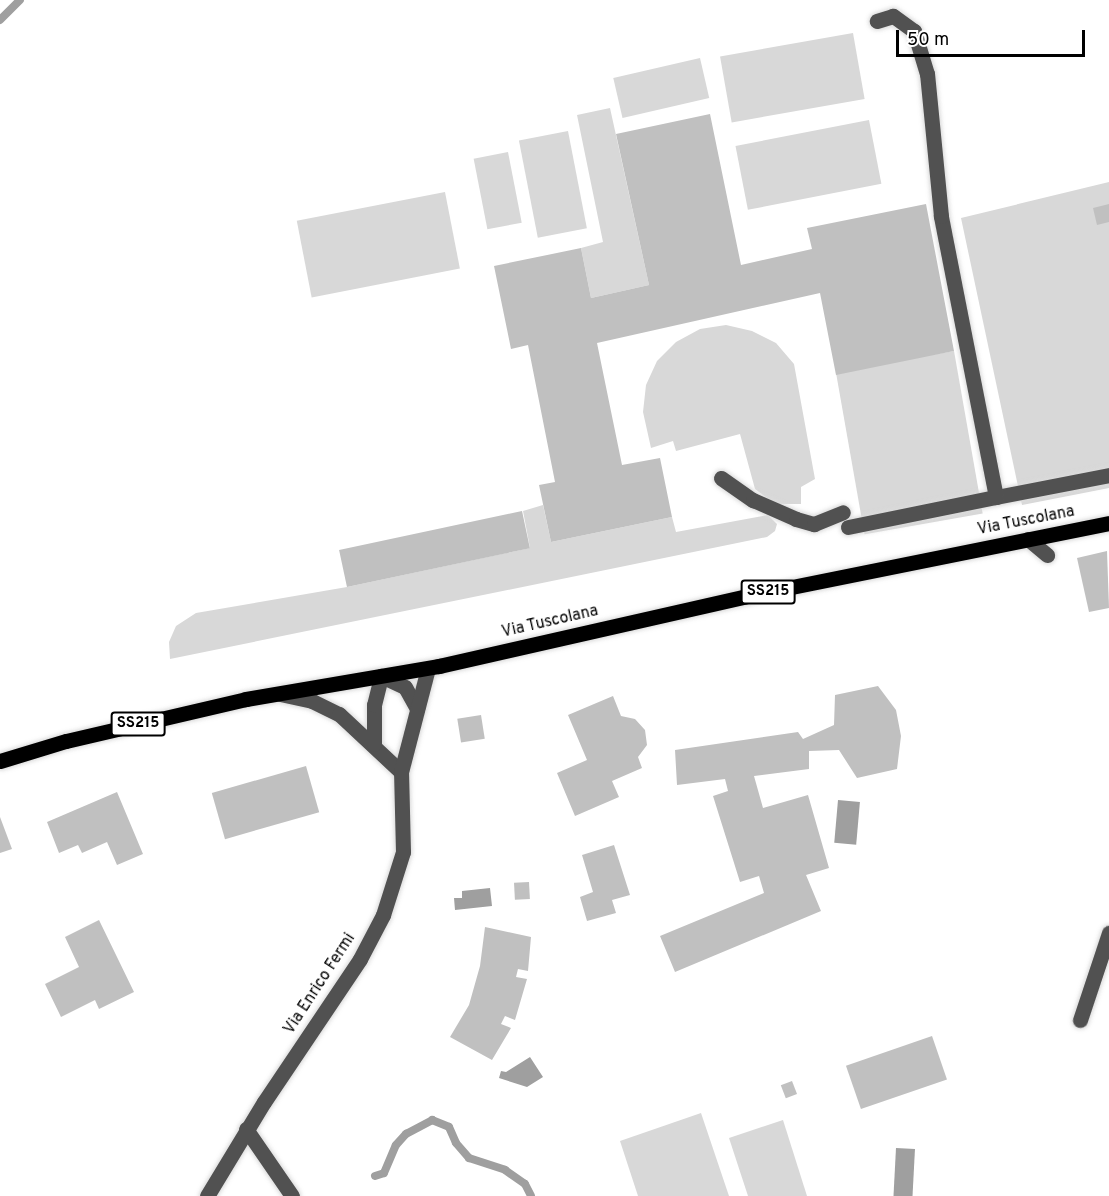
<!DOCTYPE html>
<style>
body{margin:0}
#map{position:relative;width:1109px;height:1196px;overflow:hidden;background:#fff;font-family:Overpass,sans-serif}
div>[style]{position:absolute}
.green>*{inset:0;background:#d8d8d8;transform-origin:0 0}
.water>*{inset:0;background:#9f9f9f;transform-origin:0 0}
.stream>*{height:8px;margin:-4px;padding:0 4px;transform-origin:4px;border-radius:4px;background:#9f9f9f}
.building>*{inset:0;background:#c0c0c0;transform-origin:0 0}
.roads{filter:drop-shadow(0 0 2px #dbdbdb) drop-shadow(0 0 2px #dbdbdb)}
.minor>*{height:15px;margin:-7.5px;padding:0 7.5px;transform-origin:7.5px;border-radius:7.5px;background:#515151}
.major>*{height:15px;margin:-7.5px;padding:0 7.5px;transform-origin:7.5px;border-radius:7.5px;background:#000}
span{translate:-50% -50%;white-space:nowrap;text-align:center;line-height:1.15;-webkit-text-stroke:4.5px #fff;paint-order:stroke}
.shield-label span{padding:2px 4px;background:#fff;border:2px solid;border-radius:4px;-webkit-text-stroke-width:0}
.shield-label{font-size:15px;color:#000;font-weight:700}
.street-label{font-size:16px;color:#000}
.scale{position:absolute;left:896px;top:30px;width:189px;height:27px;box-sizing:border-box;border:3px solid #000;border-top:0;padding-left:8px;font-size:18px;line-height:21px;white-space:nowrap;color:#000;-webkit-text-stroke:4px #fff;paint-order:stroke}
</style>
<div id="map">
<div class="green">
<div style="left:853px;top:33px;width:67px;height:135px;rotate:80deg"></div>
<div style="left:700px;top:58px;width:41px;height:89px;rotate:77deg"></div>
<div style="clip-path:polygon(610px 108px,649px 285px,591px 298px,581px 248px,603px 242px,577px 115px)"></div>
<div style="left:869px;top:120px;width:65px;height:136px;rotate:79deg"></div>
<div style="left:568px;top:131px;width:99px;height:50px;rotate:79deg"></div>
<div style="left:508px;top:152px;width:72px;height:35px;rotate:79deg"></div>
<div style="clip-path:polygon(1109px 182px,1109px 488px,1022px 505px,961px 218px)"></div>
<div style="left:445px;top:192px;width:78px;height:151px;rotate:79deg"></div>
<div style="clip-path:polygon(726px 325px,752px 331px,776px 343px,794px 364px,815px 479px,801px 487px,801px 504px,775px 504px,755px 489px,740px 434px,676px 451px,673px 441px,651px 448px,643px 412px,646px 385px,657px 361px,676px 342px,700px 329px)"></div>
<div style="left:954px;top:351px;width:165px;height:120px;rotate:80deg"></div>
<div style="clip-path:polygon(543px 505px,551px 542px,672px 517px,676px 532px,768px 515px,777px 524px,775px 531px,767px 537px,170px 659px,169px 642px,176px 626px,196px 613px,347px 587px,530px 548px,523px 511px)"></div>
<div style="clip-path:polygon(701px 1113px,729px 1196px,638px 1196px,620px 1141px)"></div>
<div style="clip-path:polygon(783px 1120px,807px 1196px,748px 1196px,729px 1138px)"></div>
</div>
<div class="water">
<div style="left:838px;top:800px;width:22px;height:43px;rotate:5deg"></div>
<div style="clip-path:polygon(490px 888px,492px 906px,455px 910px,454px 898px,462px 898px,462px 891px)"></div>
<div style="clip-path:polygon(530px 1057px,543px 1077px,527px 1087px,499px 1078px,501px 1071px,506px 1072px)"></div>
<div style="left:896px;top:1148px;width:19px;height:48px;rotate:3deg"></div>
</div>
<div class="stream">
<div style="left:0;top:20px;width:28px;rotate:-45deg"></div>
<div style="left:375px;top:1176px;width:9px;rotate:-18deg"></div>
<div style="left:384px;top:1173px;width:30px;rotate:-67deg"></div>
<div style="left:396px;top:1145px;width:15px;rotate:-48deg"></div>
<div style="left:406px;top:1134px;width:30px;rotate:-28deg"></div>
<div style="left:432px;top:1120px;width:18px;rotate:22deg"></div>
<div style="left:449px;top:1127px;width:17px;rotate:66deg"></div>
<div style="left:456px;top:1143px;width:20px;rotate:49deg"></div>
<div style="left:469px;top:1158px;width:38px;rotate:18deg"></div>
<div style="left:505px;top:1170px;width:24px;rotate:35deg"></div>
<div style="left:525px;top:1184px;width:13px;rotate:63deg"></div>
</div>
<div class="building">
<div style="clip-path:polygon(710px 114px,741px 265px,812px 249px,807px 228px,926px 204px,954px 351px,836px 375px,820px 293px,597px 343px,622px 465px,660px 458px,672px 517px,551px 542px,539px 485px,555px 482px,528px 345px,511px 349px,494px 266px,581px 248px,591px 298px,649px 285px,616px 134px)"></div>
<div style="clip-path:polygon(1109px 204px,1109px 222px,1097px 225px,1093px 208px)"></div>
<div style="left:522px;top:511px;width:38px;height:187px;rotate:78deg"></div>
<div style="clip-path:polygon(1107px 551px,1109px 608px,1089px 612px,1077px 558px)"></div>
<div style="clip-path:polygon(878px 686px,896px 710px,901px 736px,897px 769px,857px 778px,839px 750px,809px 751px,809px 769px,754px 776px,763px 808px,808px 795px,829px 868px,806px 875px,821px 911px,675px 972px,660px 936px,764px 893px,759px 876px,740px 882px,713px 796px,728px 791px,725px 779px,677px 785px,675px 750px,798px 732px,803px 739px,834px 725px,835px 695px)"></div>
<div style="clip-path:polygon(613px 696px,621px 716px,635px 719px,645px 730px,647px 745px,638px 757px,642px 768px,612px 781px,619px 797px,575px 816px,557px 773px,587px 760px,568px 715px)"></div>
<div style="left:481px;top:715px;width:24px;height:24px;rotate:81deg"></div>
<div style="left:306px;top:766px;width:48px;height:98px;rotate:74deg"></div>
<div style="clip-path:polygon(117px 792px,143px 854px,117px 865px,107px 842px,82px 853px,78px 845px,59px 853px,47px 822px)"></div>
<div style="clip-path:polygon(0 817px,12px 849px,0 853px)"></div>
<div style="clip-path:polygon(614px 845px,630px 895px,612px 900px,616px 913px,587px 921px,580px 897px,593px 892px,582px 855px)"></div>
<div style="left:529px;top:882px;width:17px;height:15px;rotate:87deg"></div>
<div style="clip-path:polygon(99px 920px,134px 992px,99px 1009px,95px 1000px,61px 1017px,45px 984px,79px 967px,65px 937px)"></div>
<div style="clip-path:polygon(485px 927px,531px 937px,528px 971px,518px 969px,516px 977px,527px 979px,515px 1020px,505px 1016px,501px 1024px,511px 1028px,492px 1060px,450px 1037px,469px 1005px,480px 966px)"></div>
<div style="left:932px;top:1036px;width:46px;height:91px;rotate:71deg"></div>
<div style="left:792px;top:1081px;width:14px;height:12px;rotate:69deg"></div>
</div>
<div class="roads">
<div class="minor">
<div style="left:721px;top:478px;width:39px;rotate:35deg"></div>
<div style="left:753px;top:500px;width:47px;rotate:23.8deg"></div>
<div style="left:796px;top:519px;width:19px;rotate:16deg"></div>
<div style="left:814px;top:524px;width:31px;rotate:-22deg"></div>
<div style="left:996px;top:497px;width:115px;rotate:-11deg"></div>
<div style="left:848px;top:527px;width:151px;rotate:-11.5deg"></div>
<div style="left:996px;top:497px;width:286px;rotate:-101.1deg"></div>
<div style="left:941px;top:216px;width:143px;rotate:-95.6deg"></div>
<div style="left:927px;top:74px;width:45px;rotate:-106.8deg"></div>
<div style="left:914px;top:31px;width:26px;rotate:-144deg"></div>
<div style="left:893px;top:16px;width:17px;rotate:163deg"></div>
<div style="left:1028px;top:539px;width:25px;rotate:40deg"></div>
<div style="left:280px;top:694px;width:33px;rotate:12deg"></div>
<div style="left:312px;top:701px;width:30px;rotate:26deg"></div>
<div style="left:339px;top:714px;width:85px;rotate:43.1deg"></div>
<div style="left:374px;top:744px;width:39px;rotate:-90deg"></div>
<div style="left:374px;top:705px;width:30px;rotate:-76deg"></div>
<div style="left:381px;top:676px;width:26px;rotate:25deg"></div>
<div style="left:405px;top:687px;width:25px;rotate:61deg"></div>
<div style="left:1080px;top:1020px;width:92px;rotate:-71.6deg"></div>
<div style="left:246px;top:1129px;width:81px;rotate:55.5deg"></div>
<div style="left:207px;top:1196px;width:110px;rotate:-58.8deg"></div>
<div style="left:264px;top:1102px;width:172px;rotate:-56.1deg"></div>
<div style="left:360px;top:959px;width:50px;rotate:-62.4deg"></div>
<div style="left:383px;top:915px;width:66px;rotate:-72.4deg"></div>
<div style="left:403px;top:852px;width:80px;rotate:-91.4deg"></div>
<div style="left:401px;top:772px;width:107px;rotate:-75.4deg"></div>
</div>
<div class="major">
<div style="left:0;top:761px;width:69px;rotate:-16.9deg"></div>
<div style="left:66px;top:741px;width:185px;rotate:-13.1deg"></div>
<div style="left:246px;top:699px;width:196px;rotate:-9.7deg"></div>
<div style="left:439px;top:666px;width:316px;rotate:-12.8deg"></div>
<div style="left:747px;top:596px;width:369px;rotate:-11.4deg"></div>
</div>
</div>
<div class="shield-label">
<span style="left:768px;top:592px">SS215</span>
<span style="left:138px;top:724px">SS215</span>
</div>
<div class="street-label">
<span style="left:1026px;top:521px;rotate:-11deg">Via Tuscolana</span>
<span style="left:550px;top:622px;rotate:-13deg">Via Tuscolana</span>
<span style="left:320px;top:984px;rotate:-57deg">Via Enrico Fermi</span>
</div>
<div class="scale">50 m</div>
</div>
